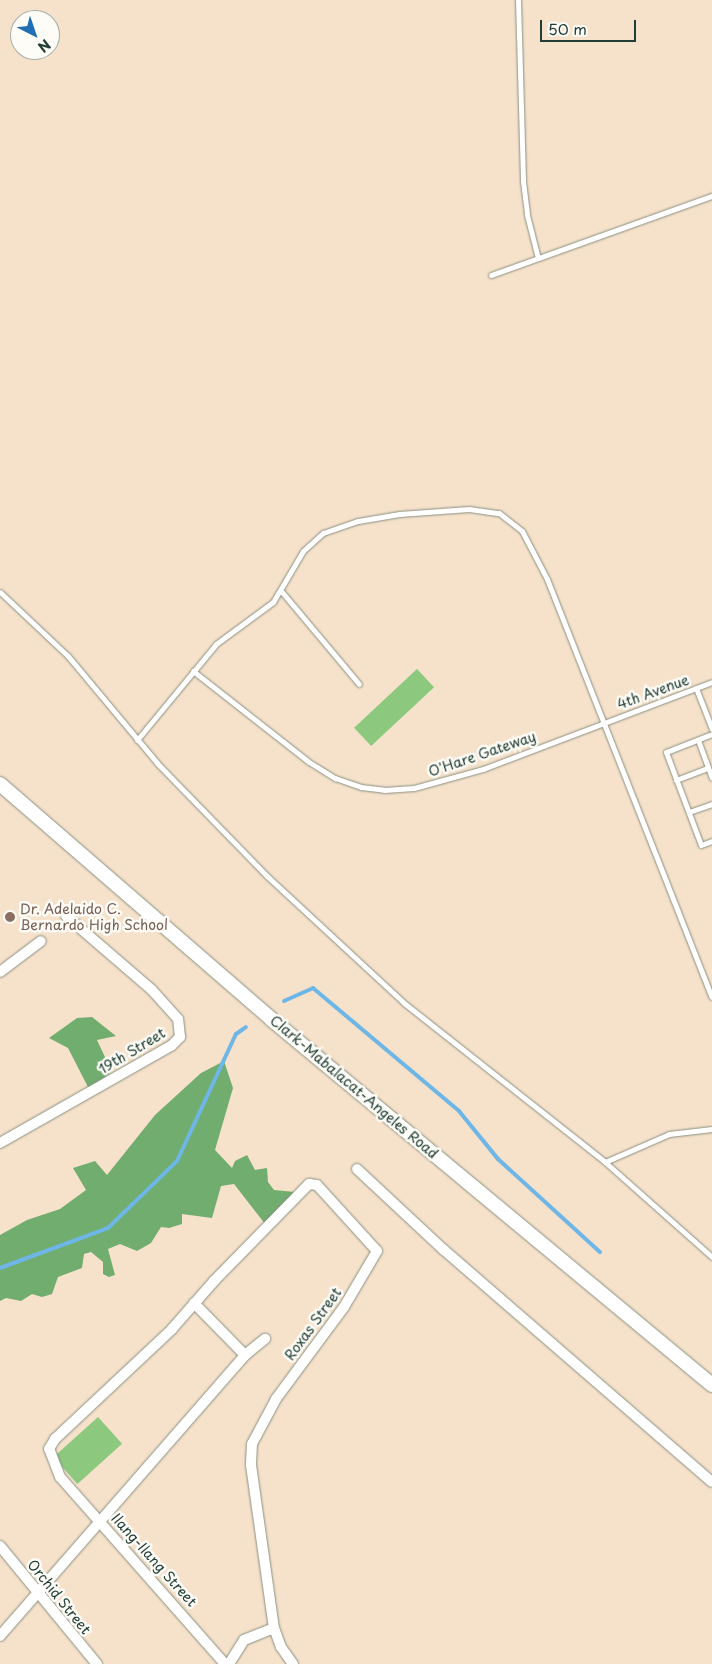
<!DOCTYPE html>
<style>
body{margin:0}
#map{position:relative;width:712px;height:1664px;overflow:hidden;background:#f6e2cb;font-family:"Playpen Sans",sans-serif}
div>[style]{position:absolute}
.green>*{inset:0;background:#8cc97f;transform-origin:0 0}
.forest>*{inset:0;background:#71ad6e}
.stream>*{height:4px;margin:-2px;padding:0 2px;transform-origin:2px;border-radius:2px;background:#6eb6e6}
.roads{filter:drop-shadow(0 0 1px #8a9080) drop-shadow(0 0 1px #8a9080)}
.lane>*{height:5px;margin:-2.5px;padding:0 2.5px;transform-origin:2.5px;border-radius:2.5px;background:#fff}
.street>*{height:10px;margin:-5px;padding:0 5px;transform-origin:5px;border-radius:5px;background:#fff}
.secondary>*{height:14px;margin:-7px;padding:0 7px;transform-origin:7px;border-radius:7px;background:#fff}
.dots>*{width:14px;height:14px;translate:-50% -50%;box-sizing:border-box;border:2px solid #fdfcf7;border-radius:50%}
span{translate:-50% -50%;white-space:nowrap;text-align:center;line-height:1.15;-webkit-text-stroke:5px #fdfcf7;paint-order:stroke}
.street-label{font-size:14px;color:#1f3d34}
.education-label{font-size:14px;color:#785e54}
.left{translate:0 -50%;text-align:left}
.north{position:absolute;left:10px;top:10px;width:50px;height:50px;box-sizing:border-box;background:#fdfcf7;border:1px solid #a4b0a9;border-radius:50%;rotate:139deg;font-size:14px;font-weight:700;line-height:20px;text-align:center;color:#1f3d34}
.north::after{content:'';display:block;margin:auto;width:18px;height:22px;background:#1f6fb2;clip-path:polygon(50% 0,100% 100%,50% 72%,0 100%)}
.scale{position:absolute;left:540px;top:20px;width:96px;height:22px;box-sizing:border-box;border:2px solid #1f3d34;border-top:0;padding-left:6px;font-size:15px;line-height:18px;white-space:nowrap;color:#1f3d34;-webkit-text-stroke:4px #fdfcf7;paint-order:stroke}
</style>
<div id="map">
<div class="green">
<div style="left:417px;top:669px;width:25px;height:86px;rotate:47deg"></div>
<div style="left:98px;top:1417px;width:36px;height:60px;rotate:48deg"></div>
</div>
<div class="forest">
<div style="clip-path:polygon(92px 1017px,116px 1036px,97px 1040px,112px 1072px,89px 1089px,68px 1048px,49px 1038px,77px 1018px)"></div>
<div style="clip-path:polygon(224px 1061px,233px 1088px,215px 1150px,232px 1168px,235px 1161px,247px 1155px,255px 1170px,267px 1168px,268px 1182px,274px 1190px,295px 1192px,284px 1208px,277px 1209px,276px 1217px,266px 1225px,234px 1184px,221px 1186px,212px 1218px,182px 1214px,182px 1224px,169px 1228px,161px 1227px,151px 1243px,137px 1251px,120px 1244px,108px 1249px,115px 1275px,109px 1277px,103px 1274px,103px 1262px,91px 1252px,84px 1254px,82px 1268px,58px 1277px,52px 1294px,42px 1297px,32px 1294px,21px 1301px,6px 1298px,0 1301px,0 1235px,27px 1220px,60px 1209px,86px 1190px,73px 1168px,95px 1161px,107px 1175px,155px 1115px,201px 1073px)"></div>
</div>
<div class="stream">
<div style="left:284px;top:1001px;width:32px;rotate:-24deg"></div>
<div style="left:313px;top:988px;width:191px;rotate:40.1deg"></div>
<div style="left:459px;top:1111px;width:62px;rotate:50.9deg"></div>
<div style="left:498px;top:1159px;width:138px;rotate:42.4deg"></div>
<div style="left:0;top:1268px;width:115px;rotate:-20.3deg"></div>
<div style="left:108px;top:1228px;width:96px;rotate:-44.2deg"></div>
<div style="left:177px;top:1161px;width:140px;rotate:-65.1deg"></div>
<div style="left:236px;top:1034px;width:12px;rotate:-35deg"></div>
</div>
<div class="roads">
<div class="lane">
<div style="left:518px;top:0;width:181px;rotate:88.4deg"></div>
<div style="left:523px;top:181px;width:34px;rotate:83deg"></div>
<div style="left:527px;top:215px;width:44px;rotate:75.7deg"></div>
<div style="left:491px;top:275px;width:235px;rotate:-19.7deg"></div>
<div style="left:0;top:592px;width:93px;rotate:43.3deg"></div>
<div style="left:68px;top:656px;width:139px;rotate:50.2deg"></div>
<div style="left:157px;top:763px;width:158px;rotate:45.8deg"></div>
<div style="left:267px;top:876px;width:187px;rotate:42.8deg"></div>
<div style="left:404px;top:1003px;width:256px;rotate:38.3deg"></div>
<div style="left:605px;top:1162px;width:143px;rotate:41.6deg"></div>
<div style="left:282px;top:592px;width:120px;rotate:50.1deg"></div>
<div style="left:193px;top:671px;width:147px;rotate:38.1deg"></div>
<div style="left:309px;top:762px;width:31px;rotate:32deg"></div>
<div style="left:335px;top:778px;width:28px;rotate:19deg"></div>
<div style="left:361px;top:787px;width:23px;rotate:7deg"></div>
<div style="left:384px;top:790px;width:30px;rotate:-4deg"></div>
<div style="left:414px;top:788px;width:72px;rotate:-15.4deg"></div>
<div style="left:483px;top:769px;width:245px;rotate:-20.8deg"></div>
<div style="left:696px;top:688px;width:44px;rotate:68.7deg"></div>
<div style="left:712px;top:734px;width:49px;rotate:158.6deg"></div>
<div style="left:666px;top:752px;width:99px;rotate:69.4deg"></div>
<div style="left:701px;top:845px;width:12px;rotate:-20deg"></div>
<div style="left:137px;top:740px;width:124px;rotate:-50.5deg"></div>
<div style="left:216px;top:644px;width:71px;rotate:-36.4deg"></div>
<div style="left:273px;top:602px;width:59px;rotate:-59.5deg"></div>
<div style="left:303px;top:551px;width:27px;rotate:-42deg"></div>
<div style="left:323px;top:533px;width:37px;rotate:-19deg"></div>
<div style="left:358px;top:521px;width:42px;rotate:-9.7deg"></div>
<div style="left:399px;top:514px;width:70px;rotate:-4.1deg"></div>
<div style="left:469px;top:509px;width:30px;rotate:8deg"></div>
<div style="left:499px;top:513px;width:29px;rotate:38deg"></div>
<div style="left:522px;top:531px;width:54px;rotate:62.5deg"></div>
<div style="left:547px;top:579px;width:449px;rotate:68.5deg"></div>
<div style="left:698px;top:740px;width:40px;rotate:69.8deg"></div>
<div style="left:676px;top:780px;width:34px;rotate:-21deg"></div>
<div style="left:689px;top:812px;width:24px;rotate:-19deg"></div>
<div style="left:605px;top:1162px;width:70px;rotate:-23.6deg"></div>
<div style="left:669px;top:1134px;width:43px;rotate:-6.6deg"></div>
</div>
<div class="street">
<div style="left:0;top:972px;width:51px;rotate:-37.1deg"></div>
<div style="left:0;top:1143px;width:197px;rotate:-29.6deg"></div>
<div style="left:171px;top:1046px;width:13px;rotate:-45deg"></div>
<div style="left:180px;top:1037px;width:18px;rotate:-96deg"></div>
<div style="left:178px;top:1019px;width:39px;rotate:-132deg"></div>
<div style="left:152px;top:990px;width:113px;rotate:-139.3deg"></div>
<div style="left:357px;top:1169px;width:119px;rotate:43deg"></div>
<div style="left:444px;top:1250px;width:354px;rotate:40.9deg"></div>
<div style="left:194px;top:1303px;width:73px;rotate:45.6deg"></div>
<div style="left:0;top:1546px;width:153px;rotate:50.6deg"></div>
<div style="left:0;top:1636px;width:373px;rotate:-48.9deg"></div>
<div style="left:245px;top:1355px;width:26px;rotate:-39deg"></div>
<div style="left:225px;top:1664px;width:249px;rotate:-131.4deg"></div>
<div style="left:60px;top:1477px;width:30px;rotate:-111deg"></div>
<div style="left:49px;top:1449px;width:12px;rotate:-59deg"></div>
<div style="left:55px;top:1439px;width:161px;rotate:-43.2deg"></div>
<div style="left:172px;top:1329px;width:64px;rotate:-48.8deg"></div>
<div style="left:214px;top:1281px;width:136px;rotate:-45.6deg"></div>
<div style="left:309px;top:1184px;width:8px;rotate:7deg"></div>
<div style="left:317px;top:1185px;width:89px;rotate:47.7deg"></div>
<div style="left:377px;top:1251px;width:65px;rotate:120.5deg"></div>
<div style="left:344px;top:1307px;width:114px;rotate:126.5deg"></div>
<div style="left:276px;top:1399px;width:51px;rotate:118.1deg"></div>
<div style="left:252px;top:1444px;width:21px;rotate:93deg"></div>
<div style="left:251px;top:1465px;width:165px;rotate:82deg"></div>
<div style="left:274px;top:1628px;width:20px;rotate:70deg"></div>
<div style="left:281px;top:1647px;width:21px;rotate:55deg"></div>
<div style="left:229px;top:1664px;width:28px;rotate:-58deg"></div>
<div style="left:244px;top:1640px;width:32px;rotate:-22deg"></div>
</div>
<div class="secondary">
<div style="left:0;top:784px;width:359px;rotate:40.9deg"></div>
<div style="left:271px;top:1019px;width:573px;rotate:39.69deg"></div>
</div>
</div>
<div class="dots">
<div style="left:10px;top:917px;background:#8d6e63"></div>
</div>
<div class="street-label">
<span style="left:653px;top:692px;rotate:-20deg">4th Avenue</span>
<span style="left:482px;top:754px;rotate:-19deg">O'Hare Gateway</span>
<span style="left:132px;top:1051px;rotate:-31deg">19th Street</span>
<span style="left:354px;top:1087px;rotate:40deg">Clark-Mabalacat-Angeles Road</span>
<span style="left:313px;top:1324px;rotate:-54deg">Roxas Street</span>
<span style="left:154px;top:1560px;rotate:48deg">Ilang-Ilang Street</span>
<span style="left:59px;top:1597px;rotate:51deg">Orchid Street</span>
</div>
<div class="education-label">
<span class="left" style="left:20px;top:917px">Dr. Adelaido C.<br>Bernardo High School</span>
</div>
<div class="north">N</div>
<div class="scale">50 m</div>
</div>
